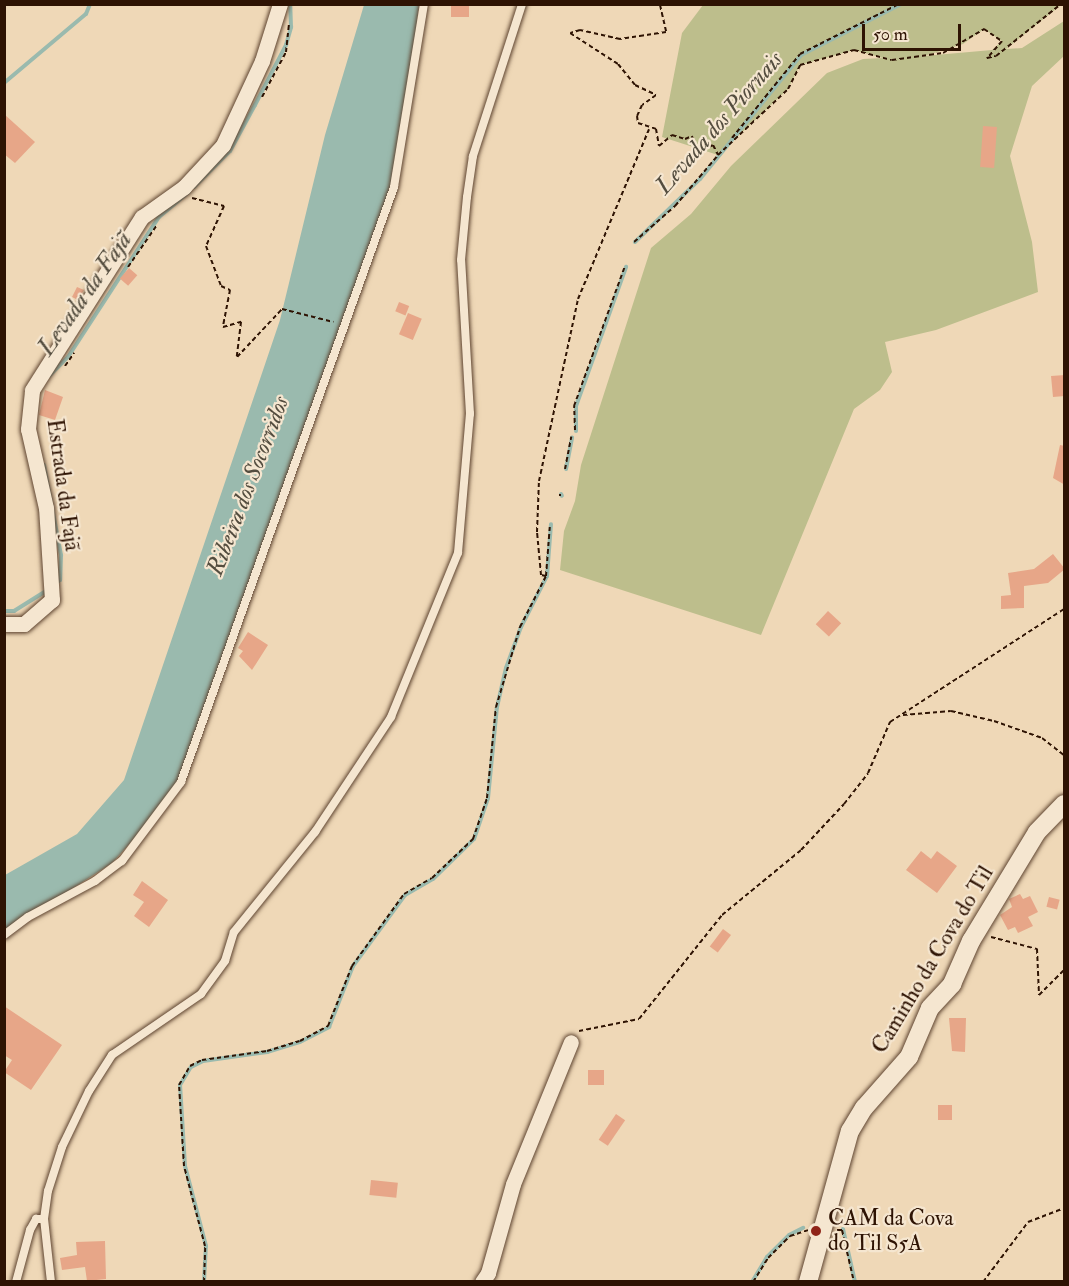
<!DOCTYPE html>
<meta charset="utf-8">
<style>
body{margin:0}
#map{position:relative;width:1069px;height:1286px;overflow:hidden;background:#efd8b7;font-family:"IM FELL Double Pica",serif}
div>[style]{position:absolute}
.green>*{inset:0;background:#bdbe8c}
.water>*{inset:0;background:#9abaae}
.stream>*{height:4px;margin:-2px;padding:0 2px;transform-origin:2px;border-radius:2px;background:#9abaae}
.building>*{inset:0;background:#e7a688;transform-origin:0 0}
.path>*{height:2px;margin-top:-1px;transform-origin:0;background:repeating-linear-gradient(90deg,#2e1303 0 4.5px,transparent 0 7.5px)}
.roads{filter:drop-shadow(0 0 2px #5e4430) drop-shadow(0 0 2px #5e4430)}
.service>*{height:8px;margin:-4px;padding:0 4px;transform-origin:4px;border-radius:4px;background:#f5e6d0}
.minor>*{height:15px;margin:-7.5px;padding:0 7.5px;transform-origin:7.5px;border-radius:7.5px;background:#f5e6d0}
.tertiary>*{height:18px;margin:-9px;padding:0 9px;transform-origin:9px;border-radius:9px;background:#f5e6d0}
.dots>*{width:16px;height:16px;translate:-50% -50%;box-sizing:border-box;border:3px solid #f5e6d0;border-radius:50%}
span{translate:-50% -50%;white-space:nowrap;text-align:center;line-height:1.15;-webkit-text-stroke:4.5px #f5e6d0;paint-order:stroke}
.street-label{font-size:22px;color:#2e1303}
.poi-label{font-size:22px;color:#2e1303}
.left{translate:0 -50%;text-align:left}
.water-label{font-size:24px;color:#544d3f;font-style:italic}
.frame{position:absolute;inset:0;border:6px solid #2e1303;pointer-events:none}
.scale{position:absolute;left:862px;top:24px;width:99px;height:27px;box-sizing:border-box;border:3px solid #2e1303;border-top:0;padding-left:8px;font-size:18px;line-height:21px;white-space:nowrap;color:#2e1303;-webkit-text-stroke:4px #f5e6d0;paint-order:stroke}
</style>
<div id="map">
<div class="green">
<div style="clip-path:polygon(evenodd,703px 5px,1061px 5px,1006px 49px,1022px 48px,1064px 21px,1064px 56px,1032px 86px,1010px 156px,1032px 242px,1038px 292px,936px 330px,885px 342px,892px 372px,880px 390px,854px 409px,761px 635px,560px 570px,564px 531px,575px 501px,581px 465px,651px 248px,691px 214px,731px 166px,827px 73px,863px 59px,883px 58px,854px 50px,800px 65px,788px 89px,718px 155px,662px 137px,682px 33px,703px 5px,984px 29px,1002px 41px,992px 50px,924px 56px,963px 44px,984px 29px)"></div>
</div>
<div class="water">
<div style="clip-path:polygon(364px 5px,419px 5px,408px 102px,391px 185px,177px 782px,162px 808px,112px 863px,5px 932px,5px 875px,77px 834px,124px 780px,280px 320px,325px 135px)"></div>
</div>
<div class="stream">
<div style="left:4px;top:83px;width:107px;rotate:-40.1deg"></div>
<div style="left:86px;top:14px;width:11px;rotate:-68deg"></div>
<div style="left:194px;top:187px;width:51px;rotate:-45deg"></div>
<div style="left:230px;top:151px;width:52px;rotate:-61.5deg"></div>
<div style="left:255px;top:105px;width:68px;rotate:-62.7deg"></div>
<div style="left:286px;top:45px;width:19px;rotate:-74deg"></div>
<div style="left:291px;top:27px;width:23px;rotate:-92deg"></div>
<div style="left:635px;top:242px;width:91px;rotate:-44.1deg"></div>
<div style="left:700px;top:179px;width:160px;rotate:-50.8deg"></div>
<div style="left:801px;top:55px;width:112px;rotate:-27deg"></div>
<div style="left:49px;top:376px;width:27px;rotate:-45deg"></div>
<div style="left:68px;top:357px;width:167px;rotate:-57deg"></div>
<div style="left:159px;top:217px;width:39px;rotate:-40deg"></div>
<div style="left:576px;top:431px;width:25px;rotate:-90deg"></div>
<div style="left:576px;top:406px;width:148px;rotate:-70.2deg"></div>
<div style="left:44px;top:465px;width:92px;rotate:79.3deg"></div>
<div style="left:61px;top:555px;width:25px;rotate:92deg"></div>
<div style="left:60px;top:580px;width:5px;rotate:143deg"></div>
<div style="left:566px;top:469px;width:32px;rotate:-79deg"></div>
<div style="left:561px;top:494px;width:2px;rotate:63deg"></div>
<div style="left:4px;top:611px;width:10px"></div>
<div style="left:14px;top:611px;width:40px;rotate:-32deg"></div>
<div style="left:843px;top:1229px;width:54px;rotate:77.2deg"></div>
<div style="left:204px;top:1282px;width:36px;rotate:-87deg"></div>
<div style="left:206px;top:1246px;width:83px;rotate:-104.7deg"></div>
<div style="left:185px;top:1166px;width:81px;rotate:-93.5deg"></div>
<div style="left:180px;top:1085px;width:21px;rotate:-59deg"></div>
<div style="left:191px;top:1067px;width:13px;rotate:-27deg"></div>
<div style="left:203px;top:1061px;width:65px;rotate:-8deg"></div>
<div style="left:267px;top:1052px;width:34px;rotate:-17deg"></div>
<div style="left:300px;top:1042px;width:33px;rotate:-27deg"></div>
<div style="left:329px;top:1027px;width:66px;rotate:-68.5deg"></div>
<div style="left:353px;top:966px;width:88px;rotate:-53.8deg"></div>
<div style="left:405px;top:895px;width:32px;rotate:-30deg"></div>
<div style="left:433px;top:879px;width:57px;rotate:-44.3deg"></div>
<div style="left:474px;top:839px;width:43px;rotate:-71.1deg"></div>
<div style="left:488px;top:798px;width:91px;rotate:-84.4deg"></div>
<div style="left:497px;top:707px;width:40px;rotate:-77deg"></div>
<div style="left:506px;top:668px;width:44px;rotate:-69.9deg"></div>
<div style="left:521px;top:627px;width:57px;rotate:-63deg"></div>
<div style="left:547px;top:576px;width:52px;rotate:-85.6deg"></div>
<div style="left:752px;top:1282px;width:29px;rotate:-59deg"></div>
<div style="left:767px;top:1257px;width:31px;rotate:-45deg"></div>
<div style="left:789px;top:1235px;width:16px;rotate:-27deg"></div>
</div>
<div class="building">
<div style="left:451px;top:4px;width:18px;height:13px"></div>
<div style="clip-path:polygon(4px 114px,35px 142px,15px 163px,4px 154px)"></div>
<div style="left:983px;top:126px;width:14px;height:41px;rotate:4deg"></div>
<div style="left:129px;top:268px;width:11px;height:14px;rotate:41deg"></div>
<div style="clip-path:polygon(77px 287px,84px 290px,78px 300px,72px 297px)"></div>
<div style="left:399px;top:302px;width:11px;height:10px;rotate:22deg"></div>
<div style="left:408px;top:313px;width:15px;height:23px;rotate:23deg"></div>
<div style="clip-path:polygon(1065px 375px,1065px 396px,1053px 397px,1051px 376px)"></div>
<div style="clip-path:polygon(45px 390px,63px 397px,55px 420px,39px 415px)"></div>
<div style="clip-path:polygon(1060px 445px,1065px 446px,1065px 485px,1053px 478px)"></div>
<div style="clip-path:polygon(1053px 554px,1065px 569px,1048px 583px,1024px 586px,1024px 608px,1001px 609px,1001px 596px,1011px 595px,1008px 573px,1034px 569px)"></div>
<div style="left:828px;top:611px;width:18px;height:18px;rotate:43deg"></div>
<div style="clip-path:polygon(248px 632px,268px 645px,252px 670px,239px 656px,243px 651px,238px 648px)"></div>
<div style="clip-path:polygon(921px 851px,931px 859px,937px 851px,957px 866px,937px 893px,906px 870px)"></div>
<div style="clip-path:polygon(142px 881px,168px 900px,149px 927px,134px 916px,144px 902px,133px 895px)"></div>
<div style="clip-path:polygon(1020px 894px,1023px 899px,1030px 896px,1038px 912px,1028px 917px,1033px 926px,1018px 933px,1015px 927px,1008px 930px,1000px 915px,1012px 907px,1009px 899px)"></div>
<div style="left:1049px;top:897px;width:11px;height:10px;rotate:15deg"></div>
<div style="left:723px;top:929px;width:10px;height:22px;rotate:37deg"></div>
<div style="clip-path:polygon(4px 1006px,62px 1045px,31px 1090px,4px 1072px,12px 1060px,4px 1055px)"></div>
<div style="clip-path:polygon(949px 1018px,966px 1018px,965px 1052px,952px 1051px)"></div>
<div style="left:588px;top:1070px;width:16px;height:15px"></div>
<div style="left:938px;top:1105px;width:14px;height:15px"></div>
<div style="left:616px;top:1114px;width:11px;height:31px;rotate:34deg"></div>
<div style="left:371px;top:1180px;width:27px;height:15px;rotate:6deg"></div>
<div style="clip-path:polygon(105px 1241px,106px 1279px,87px 1281px,85px 1267px,62px 1270px,60px 1258px,77px 1255px,76px 1242px)"></div>
</div>
<div class="path">
<div style="left:656px;top:4px;width:4px;rotate:14deg"></div>
<div style="left:660px;top:5px;width:28px;rotate:77deg"></div>
<div style="left:666px;top:32px;width:47px;rotate:171.3deg"></div>
<div style="left:620px;top:39px;width:41px;rotate:-167.3deg"></div>
<div style="left:580px;top:30px;width:10px;rotate:163deg"></div>
<div style="left:570px;top:33px;width:57px;rotate:32.9deg"></div>
<div style="left:618px;top:64px;width:27px;rotate:51deg"></div>
<div style="left:635px;top:85px;width:23px;rotate:25deg"></div>
<div style="left:656px;top:95px;width:17px;rotate:144deg"></div>
<div style="left:642px;top:105px;width:12px;rotate:114deg"></div>
<div style="left:637px;top:116px;width:7px;rotate:82deg"></div>
<div style="left:638px;top:123px;width:19px;rotate:18deg"></div>
<div style="left:656px;top:129px;width:17px;rotate:80deg"></div>
<div style="left:659px;top:146px;width:17px;rotate:-40deg"></div>
<div style="left:672px;top:135px;width:14px;rotate:17deg"></div>
<div style="left:685px;top:139px;width:8px;rotate:-23deg"></div>
<div style="left:692px;top:136px;width:16px;rotate:76deg"></div>
<div style="left:696px;top:152px;width:18px;rotate:-22deg"></div>
<div style="left:713px;top:145px;width:11px;rotate:63deg"></div>
<div style="left:262px;top:97px;width:51px;rotate:-61.9deg"></div>
<div style="left:286px;top:52px;width:30px;rotate:-84deg"></div>
<div style="left:732px;top:138px;width:108px;rotate:-51deg"></div>
<div style="left:800px;top:54px;width:111px;rotate:-26.8deg"></div>
<div style="left:718px;top:155px;width:96px;rotate:-43.3deg"></div>
<div style="left:788px;top:89px;width:27px;rotate:-63deg"></div>
<div style="left:800px;top:65px;width:56px;rotate:-15.5deg"></div>
<div style="left:854px;top:50px;width:39px;rotate:15deg"></div>
<div style="left:892px;top:60px;width:51px;rotate:-7.8deg"></div>
<div style="left:943px;top:53px;width:48px;rotate:-30.3deg"></div>
<div style="left:984px;top:29px;width:22px;rotate:34deg"></div>
<div style="left:1002px;top:41px;width:23px;rotate:131deg"></div>
<div style="left:987px;top:58px;width:9px;rotate:-13deg"></div>
<div style="left:996px;top:56px;width:83px;rotate:-38.7deg"></div>
<div style="left:192px;top:198px;width:33px;rotate:14deg"></div>
<div style="left:224px;top:206px;width:44px;rotate:114.2deg"></div>
<div style="left:206px;top:246px;width:43px;rotate:69.4deg"></div>
<div style="left:221px;top:286px;width:10px;rotate:24deg"></div>
<div style="left:230px;top:290px;width:38px;rotate:101deg"></div>
<div style="left:223px;top:327px;width:19px;rotate:-16deg"></div>
<div style="left:241px;top:322px;width:35px;rotate:97deg"></div>
<div style="left:237px;top:357px;width:66px;rotate:-46.8deg"></div>
<div style="left:282px;top:309px;width:53px;rotate:14.3deg"></div>
<div style="left:634px;top:242px;width:55px;rotate:-41.3deg"></div>
<div style="left:675px;top:206px;width:68px;rotate:-49.8deg"></div>
<div style="left:128px;top:267px;width:51px;rotate:-55.4deg"></div>
<div style="left:65px;top:366px;width:16px;rotate:-55deg"></div>
<div style="left:575px;top:430px;width:24px;rotate:-92deg"></div>
<div style="left:574px;top:406px;width:149px;rotate:-70deg"></div>
<div style="left:565px;top:469px;width:33px;rotate:-79deg"></div>
<div style="left:560px;top:494px;width:2px;rotate:90deg"></div>
<div style="left:546px;top:576px;width:5px;rotate:-169deg"></div>
<div style="left:541px;top:575px;width:43px;rotate:-95.3deg"></div>
<div style="left:537px;top:532px;width:51px;rotate:-87.8deg"></div>
<div style="left:539px;top:481px;width:186px;rotate:-77.9deg"></div>
<div style="left:578px;top:299px;width:184px;rotate:-67.3deg"></div>
<div style="left:903px;top:715px;width:48px;rotate:-4.8deg"></div>
<div style="left:951px;top:711px;width:44px;rotate:13.1deg"></div>
<div style="left:994px;top:721px;width:51px;rotate:19.5deg"></div>
<div style="left:1042px;top:738px;width:28px;rotate:38deg"></div>
<div style="left:991px;top:937px;width:48px;rotate:14.6deg"></div>
<div style="left:1037px;top:949px;width:46px;rotate:87.5deg"></div>
<div style="left:1039px;top:995px;width:35px;rotate:-45deg"></div>
<div style="left:579px;top:1031px;width:61px;rotate:-11.3deg"></div>
<div style="left:639px;top:1019px;width:133px;rotate:-51.4deg"></div>
<div style="left:722px;top:915px;width:102px;rotate:-39.4deg"></div>
<div style="left:801px;top:850px;width:63px;rotate:-46.9deg"></div>
<div style="left:844px;top:804px;width:39px;rotate:-52deg"></div>
<div style="left:868px;top:773px;width:56px;rotate:-66.7deg"></div>
<div style="left:890px;top:722px;width:207px;rotate:-33deg"></div>
<div style="left:837px;top:1230px;width:5px"></div>
<div style="left:842px;top:1230px;width:53px;rotate:77deg"></div>
<div style="left:204px;top:1282px;width:36px;rotate:-88deg"></div>
<div style="left:205px;top:1246px;width:83px;rotate:-104.7deg"></div>
<div style="left:184px;top:1166px;width:81px;rotate:-93.5deg"></div>
<div style="left:179px;top:1085px;width:22px;rotate:-60deg"></div>
<div style="left:190px;top:1066px;width:13px;rotate:-27deg"></div>
<div style="left:202px;top:1060px;width:66px;rotate:-7.9deg"></div>
<div style="left:267px;top:1051px;width:34px;rotate:-17deg"></div>
<div style="left:300px;top:1041px;width:32px;rotate:-28deg"></div>
<div style="left:328px;top:1026px;width:65px;rotate:-68.2deg"></div>
<div style="left:352px;top:966px;width:89px;rotate:-54.2deg"></div>
<div style="left:404px;top:894px;width:32px;rotate:-30deg"></div>
<div style="left:432px;top:878px;width:57px;rotate:-43.6deg"></div>
<div style="left:473px;top:839px;width:43px;rotate:-71.1deg"></div>
<div style="left:487px;top:798px;width:91px;rotate:-84.4deg"></div>
<div style="left:496px;top:707px;width:84px;rotate:-73.3deg"></div>
<div style="left:520px;top:627px;width:57px;rotate:-63deg"></div>
<div style="left:546px;top:576px;width:52px;rotate:-85.6deg"></div>
<div style="left:753px;top:1282px;width:28px;rotate:-58deg"></div>
<div style="left:768px;top:1258px;width:31px;rotate:-45deg"></div>
<div style="left:790px;top:1236px;width:19px;rotate:-18deg"></div>
<div style="left:983px;top:1282px;width:75px;rotate:-53.1deg"></div>
<div style="left:1028px;top:1222px;width:39px;rotate:-21deg"></div>
</div>
<div class="roads">
<div class="service">
<div style="left:4px;top:935px;width:30px;rotate:-37deg"></div>
<div style="left:28px;top:917px;width:76px;rotate:-28.2deg"></div>
<div style="left:95px;top:881px;width:34px;rotate:-37deg"></div>
<div style="left:122px;top:861px;width:99px;rotate:-53.2deg"></div>
<div style="left:181px;top:782px;width:632px;rotate:-70.3deg"></div>
<div style="left:394px;top:187px;width:185px;rotate:-80.7deg"></div>
<div style="left:16px;top:1282px;width:54px;rotate:-74.9deg"></div>
<div style="left:30px;top:1230px;width:13px;rotate:-61deg"></div>
<div style="left:36px;top:1219px;width:8px"></div>
<div style="left:51px;top:1282px;width:63px;rotate:-96.3deg"></div>
<div style="left:44px;top:1219px;width:28px;rotate:-82deg"></div>
<div style="left:48px;top:1191px;width:46px;rotate:-72.3deg"></div>
<div style="left:62px;top:1147px;width:62px;rotate:-64.3deg"></div>
<div style="left:89px;top:1091px;width:43px;rotate:-57.4deg"></div>
<div style="left:112px;top:1055px;width:108px;rotate:-34.4deg"></div>
<div style="left:201px;top:994px;width:41px;rotate:-54deg"></div>
<div style="left:225px;top:961px;width:30px;rotate:-73deg"></div>
<div style="left:234px;top:932px;width:129px;rotate:-51deg"></div>
<div style="left:315px;top:832px;width:138px;rotate:-56.5deg"></div>
<div style="left:391px;top:717px;width:177px;rotate:-67.8deg"></div>
<div style="left:458px;top:553px;width:140px;rotate:-85.1deg"></div>
<div style="left:470px;top:414px;width:154px;rotate:-93.3deg"></div>
<div style="left:461px;top:260px;width:63px;rotate:-84.6deg"></div>
<div style="left:467px;top:197px;width:41px;rotate:-81.7deg"></div>
<div style="left:473px;top:156px;width:160px;rotate:-72.1deg"></div>
</div>
<div class="minor">
<div style="left:4px;top:624px;width:20px"></div>
<div style="left:24px;top:624px;width:37px;rotate:-41deg"></div>
<div style="left:52px;top:600px;width:92px;rotate:-93.7deg"></div>
<div style="left:46px;top:508px;width:81px;rotate:-102.8deg"></div>
<div style="left:28px;top:429px;width:39px;rotate:-84deg"></div>
<div style="left:32px;top:390px;width:205px;rotate:-57.6deg"></div>
<div style="left:142px;top:217px;width:52px;rotate:-35.5deg"></div>
<div style="left:184px;top:187px;width:57px;rotate:-47.1deg"></div>
<div style="left:223px;top:145px;width:93px;rotate:-65.1deg"></div>
<div style="left:262px;top:61px;width:60px;rotate:-72.5deg"></div>
<div style="left:482px;top:1282px;width:11px;rotate:-56deg"></div>
<div style="left:488px;top:1273px;width:92px;rotate:-74.3deg"></div>
<div style="left:513px;top:1184px;width:153px;rotate:-67.8deg"></div>
</div>
<div class="tertiary">
<div style="left:808px;top:1282px;width:157px;rotate:-74.5deg"></div>
<div style="left:850px;top:1131px;width:27px;rotate:-59deg"></div>
<div style="left:864px;top:1108px;width:68px;rotate:-48.6deg"></div>
<div style="left:909px;top:1057px;width:53px;rotate:-66.8deg"></div>
<div style="left:930px;top:1008px;width:33px;rotate:-47deg"></div>
<div style="left:952px;top:984px;width:47px;rotate:-66.2deg"></div>
<div style="left:971px;top:941px;width:127px;rotate:-58.8deg"></div>
<div style="left:1037px;top:832px;width:39px;rotate:-46deg"></div>
</div>
</div>
<div class="dots">
<div style="left:816px;top:1231px;background:#8f2418"></div>
</div>
<div class="street-label">
<span style="left:63px;top:485px;rotate:82deg">Estrada da Fajã</span>
<span style="left:933px;top:960px;rotate:-59deg">Caminho da Cova do Til</span>
</div>
<div class="poi-label">
<span class="left" style="left:828px;top:1231px">CAM da Cova<br>do Til S5A</span>
</div>
<div class="water-label">
<span style="left:719px;top:123px;rotate:-49deg">Levada dos Piornais</span>
<span style="left:85px;top:294px;rotate:-55deg">Levada da Fajã</span>
<span style="left:248px;top:486px;rotate:-69deg">Ribeira dos Socorridos</span>
</div>
<div class="frame"></div>
<div class="scale">50 m</div>
</div>
